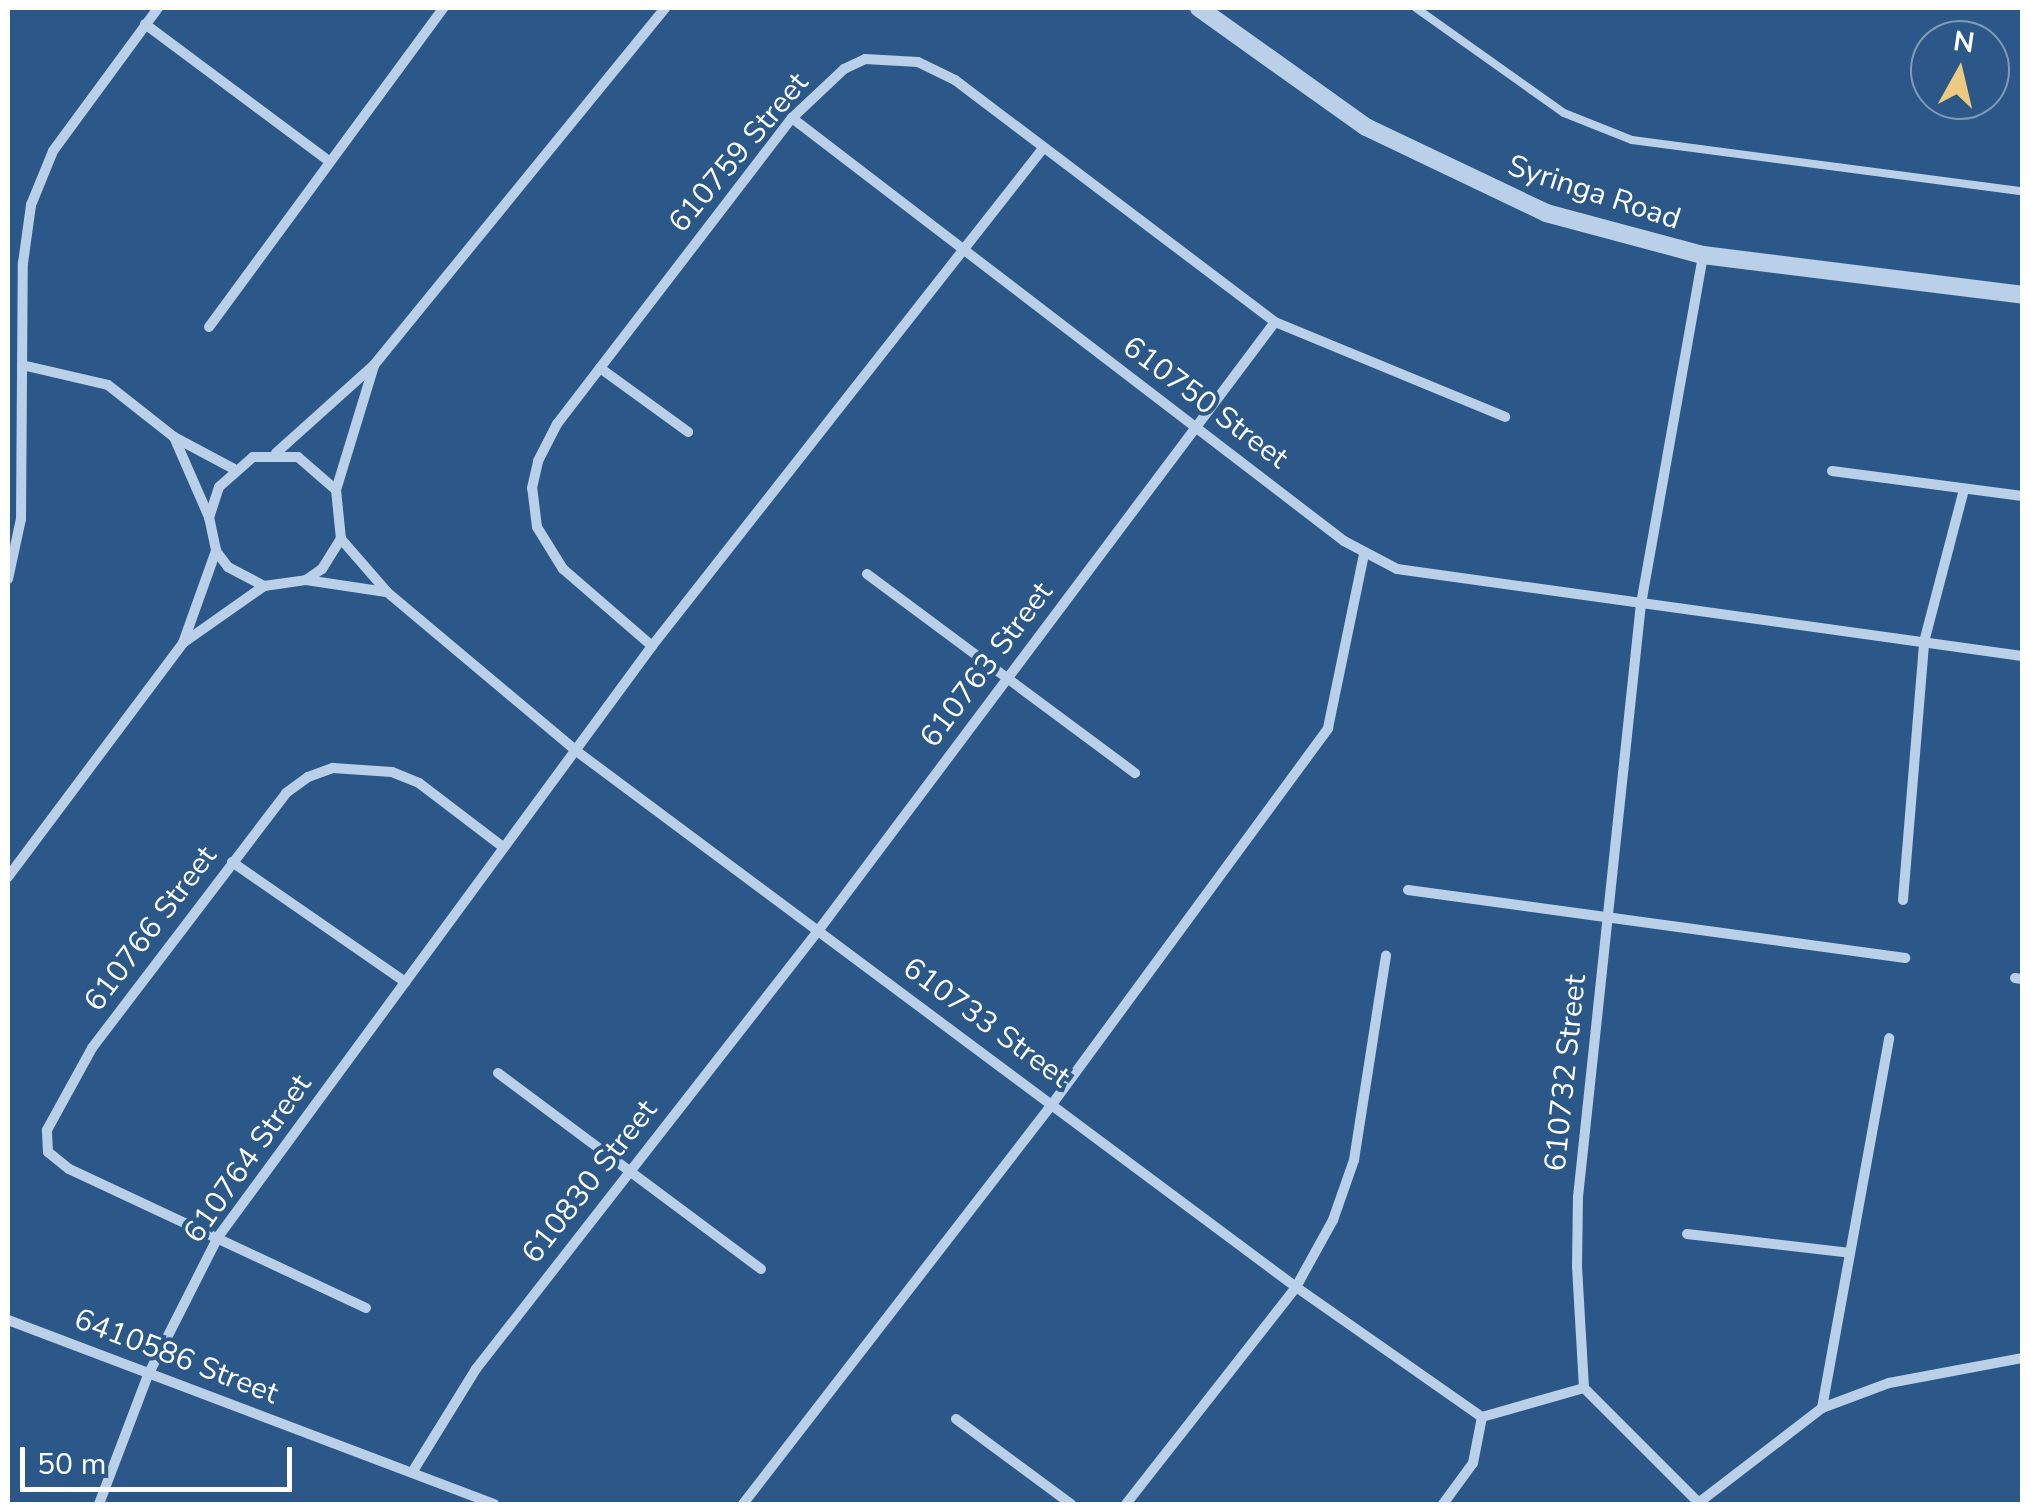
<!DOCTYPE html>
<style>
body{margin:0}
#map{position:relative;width:2030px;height:1512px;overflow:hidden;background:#2b5888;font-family:"Nunito Sans",sans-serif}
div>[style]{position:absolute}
.service>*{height:8px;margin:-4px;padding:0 4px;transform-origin:4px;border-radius:4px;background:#b9d0e8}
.minor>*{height:10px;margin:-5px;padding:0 5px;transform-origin:5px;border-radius:5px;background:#b9d0e8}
.tertiary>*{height:18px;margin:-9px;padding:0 9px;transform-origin:9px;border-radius:9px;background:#b9d0e8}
span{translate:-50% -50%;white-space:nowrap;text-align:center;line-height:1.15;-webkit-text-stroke:8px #2b5888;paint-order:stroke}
.street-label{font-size:30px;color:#fff}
.frame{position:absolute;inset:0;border:10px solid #fff;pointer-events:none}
.north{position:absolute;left:1910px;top:20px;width:100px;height:100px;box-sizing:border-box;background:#2b5888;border:2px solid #809bb8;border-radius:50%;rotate:8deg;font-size:28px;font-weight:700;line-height:40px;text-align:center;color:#fff}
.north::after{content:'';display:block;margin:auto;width:35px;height:45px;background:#eec981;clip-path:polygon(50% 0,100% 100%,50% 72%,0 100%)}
.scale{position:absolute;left:20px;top:1447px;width:272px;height:45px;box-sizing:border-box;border:5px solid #fff;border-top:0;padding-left:12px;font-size:30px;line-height:35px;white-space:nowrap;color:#fff;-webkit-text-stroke:8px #2b5888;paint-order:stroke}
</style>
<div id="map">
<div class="service">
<div style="left:1416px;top:8px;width:181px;rotate:35.4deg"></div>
<div style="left:1564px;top:113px;width:73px;rotate:21.7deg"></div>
<div style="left:1632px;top:140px;width:393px;rotate:7.5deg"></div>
</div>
<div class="minor">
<div style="left:145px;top:24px;width:226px;rotate:36.7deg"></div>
<div style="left:792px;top:118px;width:695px;rotate:37.46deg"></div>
<div style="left:1344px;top:541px;width:60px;rotate:27.8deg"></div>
<div style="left:1397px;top:569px;width:631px;rotate:7.92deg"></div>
<div style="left:209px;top:327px;width:396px;rotate:-53.7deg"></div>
<div style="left:22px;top:365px;width:88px;rotate:13.1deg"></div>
<div style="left:108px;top:385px;width:84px;rotate:38.2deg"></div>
<div style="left:174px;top:437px;width:68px;rotate:28.1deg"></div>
<div style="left:600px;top:368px;width:109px;rotate:36deg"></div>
<div style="left:174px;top:437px;width:87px;rotate:66.4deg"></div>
<div style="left:276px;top:453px;width:132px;rotate:-41.9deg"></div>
<div style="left:374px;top:365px;width:461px;rotate:-50.8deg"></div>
<div style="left:1832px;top:471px;width:192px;rotate:7.5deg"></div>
<div style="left:336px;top:490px;width:130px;rotate:-73deg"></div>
<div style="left:341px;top:539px;width:70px;rotate:49deg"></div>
<div style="left:387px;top:592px;width:246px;rotate:40deg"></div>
<div style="left:575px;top:750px;width:899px;rotate:36.68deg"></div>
<div style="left:1296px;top:1287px;width:227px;rotate:35deg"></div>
<div style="left:1482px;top:1417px;width:106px;rotate:-15.9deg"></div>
<div style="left:867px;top:574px;width:334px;rotate:36.6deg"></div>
<div style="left:8px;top:579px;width:61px;rotate:-77.8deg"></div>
<div style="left:21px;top:519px;width:256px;rotate:-89.6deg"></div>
<div style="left:23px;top:263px;width:59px;rotate:-82.1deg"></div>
<div style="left:31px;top:205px;width:58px;rotate:-67.8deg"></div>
<div style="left:53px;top:151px;width:177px;rotate:-53.7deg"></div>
<div style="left:306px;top:580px;width:19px;rotate:-35deg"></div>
<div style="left:322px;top:569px;width:36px;rotate:-58deg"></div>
<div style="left:341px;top:539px;width:49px;rotate:-95.8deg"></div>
<div style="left:336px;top:490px;width:50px;rotate:-139deg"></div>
<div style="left:298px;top:457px;width:45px;rotate:180deg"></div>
<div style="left:253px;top:457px;width:45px;rotate:138.6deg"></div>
<div style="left:219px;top:487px;width:32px;rotate:108deg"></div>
<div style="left:209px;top:517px;width:35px;rotate:78deg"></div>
<div style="left:216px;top:551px;width:20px;rotate:53deg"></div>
<div style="left:228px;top:567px;width:41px;rotate:27.8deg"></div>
<div style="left:264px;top:586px;width:42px;rotate:-8.1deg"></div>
<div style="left:306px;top:580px;width:81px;rotate:8.5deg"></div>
<div style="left:183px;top:643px;width:98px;rotate:-70.3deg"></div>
<div style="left:652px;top:646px;width:118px;rotate:-139.1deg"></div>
<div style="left:563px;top:569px;width:49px;rotate:-121.8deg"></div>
<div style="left:537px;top:527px;width:39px;rotate:-97deg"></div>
<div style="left:532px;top:488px;width:28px;rotate:-77deg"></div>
<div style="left:538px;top:461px;width:42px;rotate:-62.8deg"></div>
<div style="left:557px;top:424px;width:386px;rotate:-52.5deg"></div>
<div style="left:792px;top:118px;width:71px;rotate:-43.3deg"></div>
<div style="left:844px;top:69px;width:23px;rotate:-25deg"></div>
<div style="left:865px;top:59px;width:53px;rotate:3.2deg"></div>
<div style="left:918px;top:62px;width:41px;rotate:25.9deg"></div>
<div style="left:955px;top:80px;width:401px;rotate:37.1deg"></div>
<div style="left:1275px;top:322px;width:249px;rotate:22.4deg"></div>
<div style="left:232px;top:862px;width:211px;rotate:34.7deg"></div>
<div style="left:8px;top:877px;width:292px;rotate:-53.2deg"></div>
<div style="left:183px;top:643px;width:99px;rotate:-35.1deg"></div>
<div style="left:1408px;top:890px;width:502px;rotate:7.79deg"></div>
<div style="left:1903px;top:900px;width:259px;rotate:-85.3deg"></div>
<div style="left:1924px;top:642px;width:158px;rotate:-75.3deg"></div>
<div style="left:2015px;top:978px;width:7px;rotate:8deg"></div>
<div style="left:498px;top:1073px;width:328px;rotate:36.7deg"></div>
<div style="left:1687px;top:1234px;width:164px;rotate:6.6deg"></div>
<div style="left:366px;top:1308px;width:328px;rotate:-154.9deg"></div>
<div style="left:69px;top:1169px;width:27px;rotate:-141deg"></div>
<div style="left:48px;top:1152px;width:22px;rotate:-93deg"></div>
<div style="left:47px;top:1130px;width:94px;rotate:-61.2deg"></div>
<div style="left:92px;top:1048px;width:320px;rotate:-52.7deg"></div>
<div style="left:286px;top:793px;width:27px;rotate:-36deg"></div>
<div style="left:308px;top:777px;width:27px;rotate:-20deg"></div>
<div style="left:333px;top:768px;width:59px;rotate:3.9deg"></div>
<div style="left:392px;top:772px;width:29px;rotate:22deg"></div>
<div style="left:419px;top:783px;width:106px;rotate:37.3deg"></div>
<div style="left:8px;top:1320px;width:520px;rotate:20.74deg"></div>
<div style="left:1822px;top:1408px;width:376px;rotate:-79.7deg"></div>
<div style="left:956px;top:1419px;width:143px;rotate:36.5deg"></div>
<div style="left:413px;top:1471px;width:120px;rotate:-58.3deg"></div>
<div style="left:476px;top:1369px;width:556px;rotate:-52.02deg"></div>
<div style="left:818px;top:931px;width:761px;rotate:-53.12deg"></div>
<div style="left:99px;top:1504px;width:138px;rotate:-69.2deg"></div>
<div style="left:148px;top:1375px;width:155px;rotate:-63.1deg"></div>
<div style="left:218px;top:1237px;width:733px;rotate:-53.71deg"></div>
<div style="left:652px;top:646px;width:630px;rotate:-51.84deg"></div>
<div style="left:743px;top:1504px;width:507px;rotate:-52.29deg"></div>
<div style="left:1053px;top:1103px;width:465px;rotate:-53.7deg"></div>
<div style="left:1328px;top:728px;width:178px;rotate:-78.3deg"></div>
<div style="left:1126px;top:1504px;width:276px;rotate:-51.9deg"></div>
<div style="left:1296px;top:1287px;width:77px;rotate:-61.1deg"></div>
<div style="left:1333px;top:1220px;width:64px;rotate:-70.7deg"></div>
<div style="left:1354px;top:1160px;width:207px;rotate:-81.1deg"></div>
<div style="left:1443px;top:1504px;width:51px;rotate:-53.8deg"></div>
<div style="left:1473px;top:1463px;width:47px;rotate:-78.9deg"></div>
<div style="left:1697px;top:1504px;width:158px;rotate:-37.5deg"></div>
<div style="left:1822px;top:1408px;width:72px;rotate:-20.5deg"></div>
<div style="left:1889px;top:1383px;width:135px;rotate:-10.6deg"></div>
<div style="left:1700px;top:1504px;width:164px;rotate:-135deg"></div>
<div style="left:1584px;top:1388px;width:121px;rotate:-93.3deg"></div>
<div style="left:1577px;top:1267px;width:70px;rotate:-89.2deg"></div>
<div style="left:1578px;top:1197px;width:596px;rotate:-83.94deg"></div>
<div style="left:1641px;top:604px;width:354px;rotate:-79.9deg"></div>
</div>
<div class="tertiary">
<div style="left:1199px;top:8px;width:205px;rotate:35.5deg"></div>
<div style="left:1366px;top:127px;width:199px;rotate:25.5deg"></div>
<div style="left:1546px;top:213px;width:163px;rotate:15deg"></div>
<div style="left:1703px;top:255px;width:321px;rotate:7.1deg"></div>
</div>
<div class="street-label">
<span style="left:739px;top:153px;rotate:-50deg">610759 Street</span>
<span style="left:1594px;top:193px;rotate:18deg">Syringa Road</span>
<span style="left:1205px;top:403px;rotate:37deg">610750 Street</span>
<span style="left:987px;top:665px;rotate:-53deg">610763 Street</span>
<span style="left:151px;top:929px;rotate:-53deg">610766 Street</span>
<span style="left:986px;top:1023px;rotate:36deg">610733 Street</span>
<span style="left:1566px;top:1073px;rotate:-84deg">610732 Street</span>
<span style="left:248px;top:1159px;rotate:-55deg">610764 Street</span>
<span style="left:590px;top:1182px;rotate:-52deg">610830 Street</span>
<span style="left:176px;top:1357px;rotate:21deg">6410586 Street</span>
</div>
<div class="frame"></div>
<div class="north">N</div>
<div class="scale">50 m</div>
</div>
